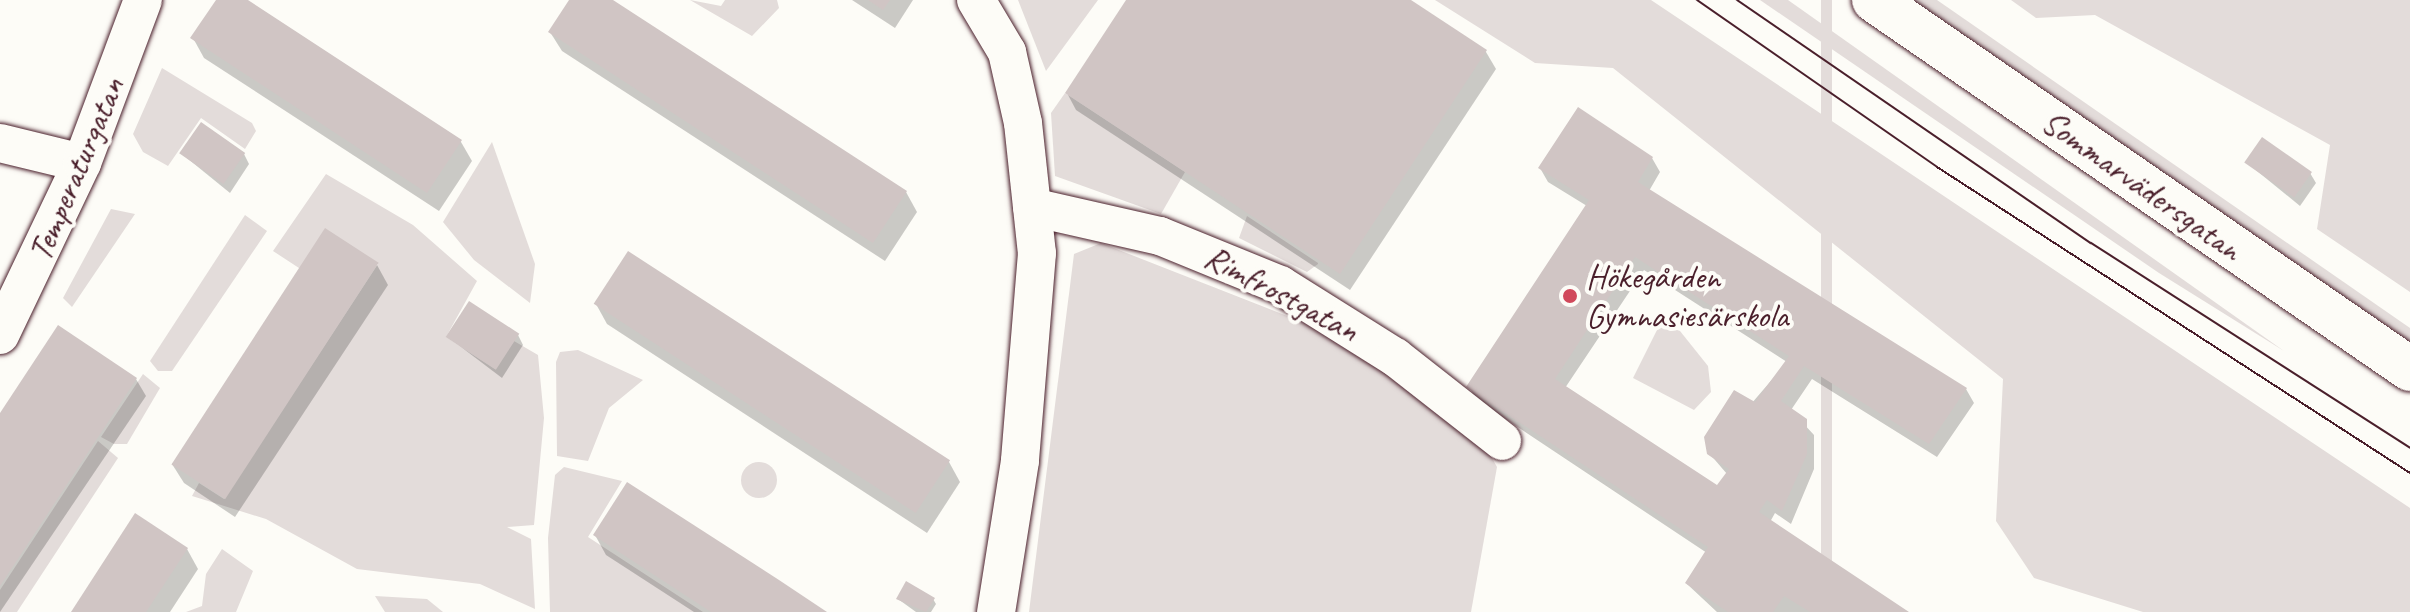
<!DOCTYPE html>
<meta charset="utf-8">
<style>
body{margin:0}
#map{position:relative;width:2410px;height:612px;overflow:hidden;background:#fdfcf7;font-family:Caveat,sans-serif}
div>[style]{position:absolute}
.green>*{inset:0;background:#e3dcda;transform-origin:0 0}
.round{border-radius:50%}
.shadow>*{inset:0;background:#0003}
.building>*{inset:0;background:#d0c5c4;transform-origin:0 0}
.roads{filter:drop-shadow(0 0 2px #4a1f2b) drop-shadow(0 0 2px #4a1f2b)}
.street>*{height:38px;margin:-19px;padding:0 19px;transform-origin:19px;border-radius:19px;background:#fdfcf7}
.secondary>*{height:44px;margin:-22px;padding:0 22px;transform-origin:22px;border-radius:22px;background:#fdfcf7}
.tram>*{height:2px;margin:-1px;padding:0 1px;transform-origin:1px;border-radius:1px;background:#4a1f2b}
.dots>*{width:22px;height:22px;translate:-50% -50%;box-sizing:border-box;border:4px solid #fdfcf7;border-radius:50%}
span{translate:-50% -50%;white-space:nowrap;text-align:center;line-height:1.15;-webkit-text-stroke:8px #fdfcf7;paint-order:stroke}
.street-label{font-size:34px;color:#4a1f2b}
.poi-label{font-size:34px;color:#4a1f2b}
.left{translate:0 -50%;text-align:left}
</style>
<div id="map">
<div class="green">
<div style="clip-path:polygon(690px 0,721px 6px,725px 0,777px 0,779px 8px,752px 36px)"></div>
<div style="clip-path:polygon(1018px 0,1098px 0,1046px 71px)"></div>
<div style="clip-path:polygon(1435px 0,1651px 0,2410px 508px,2410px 612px,2143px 612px,2034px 578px,1996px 521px,2003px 379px,1613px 68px,1535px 63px)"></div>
<div style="clip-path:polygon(1760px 0,1788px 0,2284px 351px,2159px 273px)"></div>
<div style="left:1821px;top:0;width:11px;height:718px"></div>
<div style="clip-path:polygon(1904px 0,1937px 0,2410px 328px,2410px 346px)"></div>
<div style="clip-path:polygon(2011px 0,2410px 0,2410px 292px,2317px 229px,2330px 145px,2095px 15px,2036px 18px)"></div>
<div style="clip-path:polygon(162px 68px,252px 123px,256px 131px,245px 149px,201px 118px,168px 166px,143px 152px,133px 134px)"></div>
<div style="clip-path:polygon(1065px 93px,1185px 172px,1161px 214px,1055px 176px,1051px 113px)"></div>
<div style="clip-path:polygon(492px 142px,535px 264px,530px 303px,474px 260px,443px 222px)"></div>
<div style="clip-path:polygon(326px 174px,413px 225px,477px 281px,446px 337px,495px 369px,514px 341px,538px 355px,544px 418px,534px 525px,507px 527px,531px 539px,535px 609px,480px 584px,357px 569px,266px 519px,192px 496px,199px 483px,224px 499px,378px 264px,299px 268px,273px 251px)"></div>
<div style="clip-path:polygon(111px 209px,135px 214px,72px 307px,63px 298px)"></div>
<div style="clip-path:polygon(245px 215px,267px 231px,172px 371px,158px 371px,150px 361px)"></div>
<div style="clip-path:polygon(1247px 216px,1318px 263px,1318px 264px,1307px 272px,1239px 238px)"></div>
<div style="clip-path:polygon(1101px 243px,1300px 321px,1390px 370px,1484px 444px,1497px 467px,1471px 612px,1029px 612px,1074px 254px)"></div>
<div style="clip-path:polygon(1660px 324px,1680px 331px,1708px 366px,1711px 392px,1694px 410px,1633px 378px)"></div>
<div style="clip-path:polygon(578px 350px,643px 380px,609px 408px,588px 461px,557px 456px,556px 362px,560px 352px)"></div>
<div style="clip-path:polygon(143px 374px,160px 388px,127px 444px,114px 444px,101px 437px)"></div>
<div style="clip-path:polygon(98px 441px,118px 458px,17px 612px,0 612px,0 590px)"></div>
<div class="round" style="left:741px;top:462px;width:36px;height:36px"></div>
<div style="clip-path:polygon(564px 467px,622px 481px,588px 537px,703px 612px,550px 612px,548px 538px,555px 475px)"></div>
<div style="clip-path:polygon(222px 549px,253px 571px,236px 612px,186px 612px,202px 606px,206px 574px)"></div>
<div style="clip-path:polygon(375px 596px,427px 599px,443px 612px,385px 612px)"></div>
</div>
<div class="shadow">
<div style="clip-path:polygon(218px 0,244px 0,461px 142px,472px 161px,439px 211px,204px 58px,193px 38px)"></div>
<div style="clip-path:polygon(571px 0,610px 0,906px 192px,917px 212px,885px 261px,562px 51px,550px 32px)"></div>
<div style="clip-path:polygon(852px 0,913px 0,895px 28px)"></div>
<div style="clip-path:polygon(1128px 0,1407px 0,1486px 52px,1496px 69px,1350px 290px,1076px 110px,1067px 93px)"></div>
<div style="clip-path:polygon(182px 154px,244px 154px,249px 164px,230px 193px)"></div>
<div style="clip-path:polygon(evenodd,1652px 158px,1660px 172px,1649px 191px,1966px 389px,1974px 403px,1937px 457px,1812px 379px,1791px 410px,1814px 435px,1814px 469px,1791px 524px,1775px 513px,1770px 522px,1905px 612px,1717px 612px,1687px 584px,1707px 553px,1477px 400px,1469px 387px,1587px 206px,1548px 182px,1540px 168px,1652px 158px,1644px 270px,1787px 362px,1709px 453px,1727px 474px,1717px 488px,1565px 388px,1644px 270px)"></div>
<div style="clip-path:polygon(2246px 162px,2310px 173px,2316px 183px,2300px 206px)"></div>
<div style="clip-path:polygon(377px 265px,388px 285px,235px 517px,184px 483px,172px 464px)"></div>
<div style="clip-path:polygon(596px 304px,949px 462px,960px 482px,927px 533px,607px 324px)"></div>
<div style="clip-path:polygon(518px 335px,523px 345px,502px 378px,448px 337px)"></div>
<div style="clip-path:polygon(136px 379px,146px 396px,0 612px,0 416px)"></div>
<div style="clip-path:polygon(595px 535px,823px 612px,694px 612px,606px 555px)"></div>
<div style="clip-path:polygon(187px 549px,198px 569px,170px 612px,73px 612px)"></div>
<div style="clip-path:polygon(898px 599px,933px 599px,936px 604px,931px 612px,916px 612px)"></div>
</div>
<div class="building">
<div style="clip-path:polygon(216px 0,248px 0,462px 140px,427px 193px,190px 38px)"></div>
<div style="clip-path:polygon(569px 0,613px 0,907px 191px,873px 243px,548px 32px)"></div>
<div style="clip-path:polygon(868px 0,890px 0,883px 10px)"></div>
<div style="clip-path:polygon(1126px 0,1411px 0,1487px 50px,1340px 274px,1065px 93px)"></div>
<div style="clip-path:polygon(evenodd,1578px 107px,1653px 157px,1638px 182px,1967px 388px,1929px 444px,1804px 366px,1781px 401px,1807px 419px,1807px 454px,1782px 511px,1767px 500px,1759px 512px,1909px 612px,1810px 612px,1784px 596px,1773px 612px,1728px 612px,1685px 583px,1708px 547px,1466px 387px,1589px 200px,1538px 168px,1578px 107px,1635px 257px,1789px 356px,1755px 402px,1734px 390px,1704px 437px,1707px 454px,1729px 469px,1717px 485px,1555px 379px,1635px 257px)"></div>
<div style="left:201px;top:122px;width:54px;height:38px;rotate:35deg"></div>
<div style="left:2262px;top:137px;width:61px;height:31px;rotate:35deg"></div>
<div style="left:325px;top:228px;width:64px;height:282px;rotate:33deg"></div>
<div style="left:628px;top:251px;width:384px;height:63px;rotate:33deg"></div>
<div style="left:469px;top:301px;width:60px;height:43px;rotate:33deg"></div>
<div style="clip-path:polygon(58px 325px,137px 378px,0 586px,0 413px)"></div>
<div style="clip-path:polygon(627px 482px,779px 580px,827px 612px,711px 612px,593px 535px)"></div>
<div style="clip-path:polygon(135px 513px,188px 548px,146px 612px,71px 612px)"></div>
<div style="clip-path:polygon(906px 581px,935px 598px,926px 612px,896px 599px)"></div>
</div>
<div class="roads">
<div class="street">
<div style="left:976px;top:0;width:61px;rotate:59.2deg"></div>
<div style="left:1007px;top:52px;width:73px;rotate:77.3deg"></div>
<div style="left:1023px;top:123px;width:131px;rotate:83.9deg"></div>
<div style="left:1037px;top:253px;width:209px;rotate:94.7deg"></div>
<div style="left:1020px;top:461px;width:153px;rotate:99deg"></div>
<div style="left:0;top:143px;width:84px;rotate:13.7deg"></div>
<div style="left:1032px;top:207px;width:131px;rotate:12.8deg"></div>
<div style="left:1160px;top:236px;width:130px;rotate:22.2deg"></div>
<div style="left:1280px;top:285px;width:136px;rotate:32.1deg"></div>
<div style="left:1395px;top:357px;width:136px;rotate:38.1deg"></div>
<div style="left:0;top:335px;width:191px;rotate:-64.5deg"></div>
<div style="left:82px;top:163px;width:174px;rotate:-69.5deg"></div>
</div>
<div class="secondary">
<div style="left:1874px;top:0;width:651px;rotate:34.54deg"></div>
</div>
</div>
<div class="tram">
<div style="left:1697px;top:0;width:292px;rotate:34.8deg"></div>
<div style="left:1937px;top:167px;width:563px;rotate:32.9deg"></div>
<div style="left:1737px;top:0;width:429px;rotate:34.5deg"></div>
<div style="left:2091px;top:243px;width:379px;rotate:32.7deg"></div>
</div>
<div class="dots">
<div style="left:1570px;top:296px;background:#d1495b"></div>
</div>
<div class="street-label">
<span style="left:76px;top:169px;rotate:-67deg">Temperaturgatan</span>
<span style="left:2142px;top:185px;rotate:35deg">Sommarvädersgatan</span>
<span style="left:1282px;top:293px;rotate:28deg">Rimfrostgatan</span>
</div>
<div class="poi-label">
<span class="left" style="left:1586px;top:296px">Hökegården<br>Gymnasiesärskola</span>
</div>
</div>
